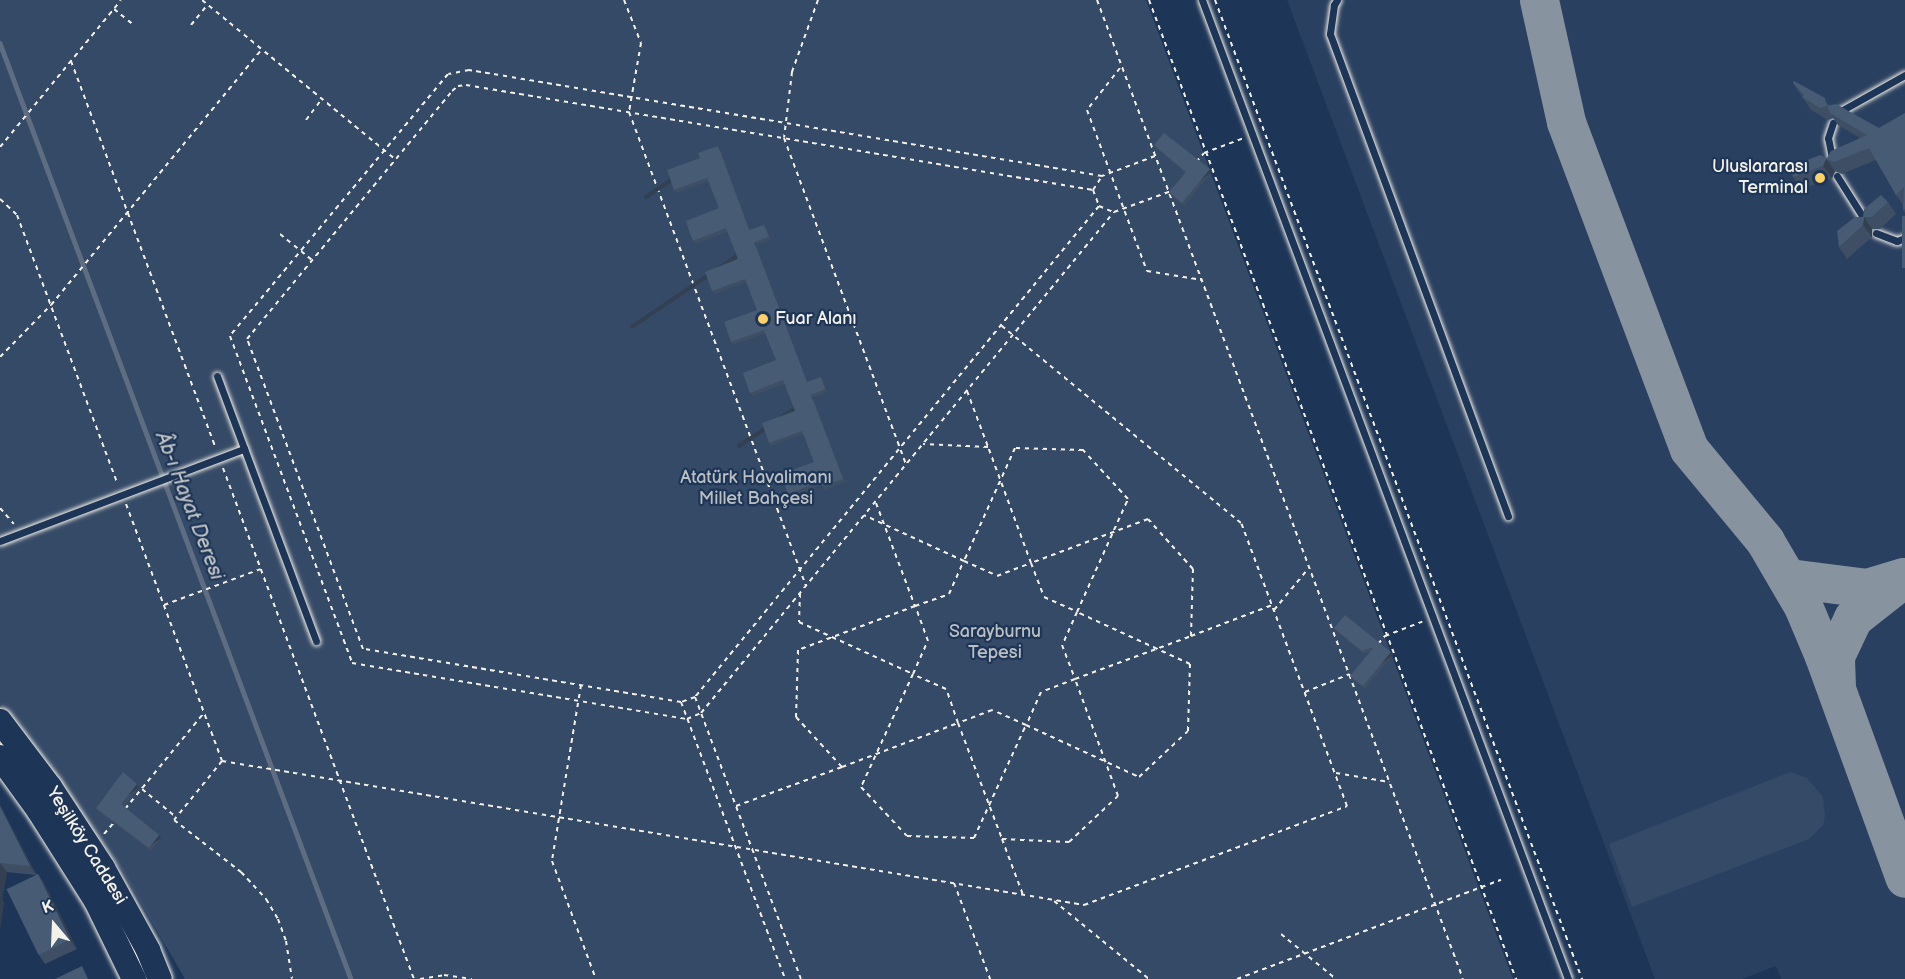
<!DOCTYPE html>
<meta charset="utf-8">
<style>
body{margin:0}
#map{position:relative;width:1905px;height:979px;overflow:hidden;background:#1d3557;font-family:"Balsamiq Sans",sans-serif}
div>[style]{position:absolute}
.built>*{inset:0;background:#2a4060}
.green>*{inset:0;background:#354a67}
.stream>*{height:4.5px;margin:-2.25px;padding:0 2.25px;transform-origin:2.25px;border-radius:2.25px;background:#5e6d82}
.taxiway>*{height:39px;margin:-19.5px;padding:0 19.5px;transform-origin:19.5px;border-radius:19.5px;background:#8893a0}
.path>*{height:2px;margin-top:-1px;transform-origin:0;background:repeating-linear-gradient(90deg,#f4f1e8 0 4.5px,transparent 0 9px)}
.roads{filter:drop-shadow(0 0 2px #f4f1e8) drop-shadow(0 0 2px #f4f1e8)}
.lane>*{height:7px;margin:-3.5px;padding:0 3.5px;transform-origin:3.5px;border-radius:3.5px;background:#1d3557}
.highway>*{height:24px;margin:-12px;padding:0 12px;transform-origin:12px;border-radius:12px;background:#1d3557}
.wall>*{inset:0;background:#3e4e64}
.shaded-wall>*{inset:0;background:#324051;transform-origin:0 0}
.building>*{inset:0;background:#485b74;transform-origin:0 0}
.dots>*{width:16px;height:16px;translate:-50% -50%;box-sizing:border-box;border:3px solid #1d3557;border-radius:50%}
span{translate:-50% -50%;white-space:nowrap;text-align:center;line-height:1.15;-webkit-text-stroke:4.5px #1d3557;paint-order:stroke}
.poi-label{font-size:18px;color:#f4f1e8}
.right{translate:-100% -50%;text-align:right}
.left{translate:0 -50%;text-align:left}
.park-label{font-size:18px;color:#bbbfc1}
.street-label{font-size:18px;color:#f4f1e8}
.water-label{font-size:20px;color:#c0c3c4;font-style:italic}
.north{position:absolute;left:24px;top:895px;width:60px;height:60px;-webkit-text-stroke:4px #1d3557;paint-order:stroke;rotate:341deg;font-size:16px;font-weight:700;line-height:24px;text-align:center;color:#f4f1e8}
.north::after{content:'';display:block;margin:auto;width:21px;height:27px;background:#f4f1e8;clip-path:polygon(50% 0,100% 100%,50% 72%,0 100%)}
</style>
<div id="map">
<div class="built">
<div style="clip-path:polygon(1287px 0,1905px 0,1905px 979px,1781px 979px,1776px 966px,1742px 979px,1655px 979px)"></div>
</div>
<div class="green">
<div style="clip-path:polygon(0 0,1146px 0,1513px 979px,185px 979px,122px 870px,0 704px)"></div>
<div style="clip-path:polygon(1790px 772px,1807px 778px,1823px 797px,1825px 816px,1823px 825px,1809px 839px,1632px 907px,1609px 844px)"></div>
</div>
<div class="stream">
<div style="left:0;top:43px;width:1000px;rotate:69.44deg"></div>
</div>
<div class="taxiway">
<div style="left:1539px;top:0;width:125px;rotate:77.5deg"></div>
<div style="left:1566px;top:122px;width:349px;rotate:69.4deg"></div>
<div style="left:1689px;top:449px;width:119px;rotate:50.4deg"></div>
<div style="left:1765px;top:541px;width:75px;rotate:59.7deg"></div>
<div style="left:1803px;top:606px;width:54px;rotate:67.2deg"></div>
<div style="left:1824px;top:656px;width:236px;rotate:70deg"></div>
<div style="left:1789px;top:578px;width:79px;rotate:7.3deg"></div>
<div style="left:1867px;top:588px;width:38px;rotate:-17deg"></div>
<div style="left:1836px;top:687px;width:31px;rotate:-92deg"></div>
<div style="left:1835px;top:656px;width:42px;rotate:-64.7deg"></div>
<div style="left:1853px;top:618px;width:66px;rotate:-38.3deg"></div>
</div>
<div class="path">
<div style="left:202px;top:0;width:250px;rotate:39.5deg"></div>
<div style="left:624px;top:0;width:46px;rotate:68.4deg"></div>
<div style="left:641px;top:43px;width:70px;rotate:99.9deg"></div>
<div style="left:629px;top:112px;width:506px;rotate:69.52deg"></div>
<div style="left:818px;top:0;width:77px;rotate:109.9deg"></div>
<div style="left:792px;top:72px;width:66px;rotate:96.9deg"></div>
<div style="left:784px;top:138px;width:349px;rotate:69.5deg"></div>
<div style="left:1097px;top:0;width:1045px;rotate:69.5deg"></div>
<div style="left:1149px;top:0;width:1046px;rotate:69.45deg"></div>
<div style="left:1215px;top:0;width:1046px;rotate:69.45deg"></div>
<div style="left:114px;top:9px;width:26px;rotate:39deg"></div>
<div style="left:191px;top:25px;width:26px;rotate:-51deg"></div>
<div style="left:71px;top:61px;width:413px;rotate:69.5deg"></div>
<div style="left:1120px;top:68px;width:53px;rotate:128.2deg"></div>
<div style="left:1087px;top:110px;width:172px;rotate:69.6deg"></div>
<div style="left:1147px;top:271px;width:56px;rotate:9.3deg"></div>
<div style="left:466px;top:85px;width:636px;rotate:9.51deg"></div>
<div style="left:1093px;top:190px;width:17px;rotate:69deg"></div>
<div style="left:1099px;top:206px;width:636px;rotate:129.45deg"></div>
<div style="left:695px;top:697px;width:15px;rotate:160deg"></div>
<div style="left:681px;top:702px;width:322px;rotate:-170.5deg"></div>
<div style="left:363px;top:649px;width:331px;rotate:-110.5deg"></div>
<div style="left:247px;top:339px;width:322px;rotate:-50.4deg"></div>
<div style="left:452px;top:91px;width:8px;rotate:-40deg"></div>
<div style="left:458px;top:86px;width:8px;rotate:-7deg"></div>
<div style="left:306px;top:120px;width:26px;rotate:-53deg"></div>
<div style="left:0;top:147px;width:190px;rotate:-50.5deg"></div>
<div style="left:1155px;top:156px;width:57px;rotate:159.3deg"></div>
<div style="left:1102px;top:176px;width:642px;rotate:-170.49deg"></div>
<div style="left:469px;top:70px;width:21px;rotate:169deg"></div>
<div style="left:448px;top:74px;width:341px;rotate:129.8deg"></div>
<div style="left:230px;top:336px;width:349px;rotate:69.5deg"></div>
<div style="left:352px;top:663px;width:340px;rotate:9.5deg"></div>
<div style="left:687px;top:719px;width:15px;rotate:-23deg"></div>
<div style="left:701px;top:713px;width:649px;rotate:-50.5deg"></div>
<div style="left:1114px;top:212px;width:61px;rotate:-20.2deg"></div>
<div style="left:1196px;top:162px;width:12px;rotate:-48deg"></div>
<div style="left:1204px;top:153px;width:43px;rotate:-20.6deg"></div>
<div style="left:1093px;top:190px;width:17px;rotate:-57deg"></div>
<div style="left:0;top:199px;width:23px;rotate:43deg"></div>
<div style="left:17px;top:215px;width:288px;rotate:69.5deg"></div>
<div style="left:1099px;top:206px;width:15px;rotate:23deg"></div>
<div style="left:280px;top:234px;width:41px;rotate:39.1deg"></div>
<div style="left:0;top:357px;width:73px;rotate:-45.6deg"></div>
<div style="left:51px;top:305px;width:332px;rotate:-50.5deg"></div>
<div style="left:967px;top:391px;width:60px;rotate:69.4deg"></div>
<div style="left:223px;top:468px;width:546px;rotate:69.51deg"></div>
<div style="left:876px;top:503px;width:110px;rotate:69.3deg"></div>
<div style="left:915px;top:606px;width:125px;rotate:159.4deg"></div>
<div style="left:798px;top:650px;width:67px;rotate:91.7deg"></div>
<div style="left:796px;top:717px;width:68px;rotate:47.4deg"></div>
<div style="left:842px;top:767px;width:124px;rotate:-20.8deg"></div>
<div style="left:958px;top:723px;width:124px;rotate:69.2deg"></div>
<div style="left:1002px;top:839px;width:67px;rotate:2.6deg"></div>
<div style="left:1069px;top:842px;width:67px;rotate:-43.2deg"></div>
<div style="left:1118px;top:796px;width:125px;rotate:-110.2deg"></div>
<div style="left:1075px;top:679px;width:124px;rotate:-20.3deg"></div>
<div style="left:1191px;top:636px;width:67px;rotate:-88.3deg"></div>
<div style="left:1193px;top:569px;width:67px;rotate:-132deg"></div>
<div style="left:1148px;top:519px;width:125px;rotate:159.4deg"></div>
<div style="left:1031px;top:563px;width:124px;rotate:-110.3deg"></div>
<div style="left:988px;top:447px;width:65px;rotate:-177.4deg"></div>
<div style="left:126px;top:504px;width:274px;rotate:69.5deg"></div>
<div style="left:222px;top:761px;width:874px;rotate:9.48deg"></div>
<div style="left:1084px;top:905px;width:281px;rotate:-20.6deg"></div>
<div style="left:1347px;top:806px;width:302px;rotate:-110.5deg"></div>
<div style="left:1241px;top:523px;width:311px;rotate:-140.5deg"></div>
<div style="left:0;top:508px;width:21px;rotate:49deg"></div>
<div style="left:964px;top:561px;width:36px;rotate:24deg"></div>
<div style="left:997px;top:576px;width:36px;rotate:-21deg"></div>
<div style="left:1031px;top:563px;width:36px;rotate:69deg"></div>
<div style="left:1044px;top:597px;width:36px;rotate:24deg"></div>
<div style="left:1077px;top:612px;width:36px;rotate:114deg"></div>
<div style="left:1062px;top:645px;width:36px;rotate:69deg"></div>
<div style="left:1075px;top:679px;width:36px;rotate:159deg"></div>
<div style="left:1041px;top:692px;width:36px;rotate:114deg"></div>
<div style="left:1026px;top:725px;width:37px;rotate:-156deg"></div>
<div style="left:992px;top:710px;width:36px;rotate:159deg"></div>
<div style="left:958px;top:723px;width:36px;rotate:-109deg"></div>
<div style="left:946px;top:689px;width:36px;rotate:-156deg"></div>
<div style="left:913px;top:674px;width:36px;rotate:-66deg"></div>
<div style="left:928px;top:641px;width:37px;rotate:-110deg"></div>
<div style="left:915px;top:606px;width:36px;rotate:-19deg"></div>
<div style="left:949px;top:594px;width:36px;rotate:-66deg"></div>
<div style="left:800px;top:593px;width:29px;rotate:92deg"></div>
<div style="left:799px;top:622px;width:125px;rotate:24.5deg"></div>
<div style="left:913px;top:674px;width:124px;rotate:114.7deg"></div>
<div style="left:861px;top:787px;width:67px;rotate:46.8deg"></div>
<div style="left:907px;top:836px;width:67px;rotate:1.7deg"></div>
<div style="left:974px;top:838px;width:124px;rotate:-65.3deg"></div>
<div style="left:1026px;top:725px;width:124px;rotate:24.7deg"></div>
<div style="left:1139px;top:777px;width:67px;rotate:-43.2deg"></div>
<div style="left:1188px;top:731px;width:67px;rotate:-88.3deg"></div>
<div style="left:1190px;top:664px;width:124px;rotate:-155.3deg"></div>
<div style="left:1077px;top:612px;width:124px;rotate:-65.7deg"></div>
<div style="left:1128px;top:499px;width:67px;rotate:-132.6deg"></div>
<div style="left:1083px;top:450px;width:68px;rotate:-178.3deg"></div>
<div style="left:1015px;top:448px;width:124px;rotate:114.3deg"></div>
<div style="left:964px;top:561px;width:110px;rotate:-155.3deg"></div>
<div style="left:164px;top:605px;width:103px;rotate:-20.4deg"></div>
<div style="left:1274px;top:610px;width:53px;rotate:-50.3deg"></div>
<div style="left:1191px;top:636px;width:87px;rotate:-20.9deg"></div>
<div style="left:1378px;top:644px;width:11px;rotate:-49deg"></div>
<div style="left:1385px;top:636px;width:40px;rotate:-21deg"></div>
<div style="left:581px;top:685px;width:178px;rotate:99.4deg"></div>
<div style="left:552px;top:861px;width:126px;rotate:69.6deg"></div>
<div style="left:1305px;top:692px;width:48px;rotate:-21.8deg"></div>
<div style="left:695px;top:697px;width:301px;rotate:69.4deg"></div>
<div style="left:681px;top:702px;width:296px;rotate:69.4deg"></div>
<div style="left:222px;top:761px;width:76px;rotate:129.1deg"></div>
<div style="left:174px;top:820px;width:85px;rotate:37.8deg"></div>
<div style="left:241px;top:872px;width:37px;rotate:47deg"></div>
<div style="left:266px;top:899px;width:23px;rotate:59deg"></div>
<div style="left:278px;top:919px;width:23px;rotate:70deg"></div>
<div style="left:286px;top:941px;width:38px;rotate:81deg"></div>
<div style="left:1336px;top:773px;width:54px;rotate:9.6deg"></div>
<div style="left:142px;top:789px;width:44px;rotate:39.5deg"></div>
<div style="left:736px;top:806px;width:113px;rotate:-20.2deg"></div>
<div style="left:125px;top:809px;width:123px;rotate:-50.6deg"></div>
<div style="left:104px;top:834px;width:18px;rotate:-49deg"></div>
<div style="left:1002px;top:839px;width:60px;rotate:69.4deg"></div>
<div style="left:954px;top:883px;width:103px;rotate:69.4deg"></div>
<div style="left:1054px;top:901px;width:123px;rotate:39.4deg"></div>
<div style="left:1281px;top:934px;width:71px;rotate:39.3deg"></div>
<div style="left:420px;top:979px;width:24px;rotate:-9deg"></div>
<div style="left:444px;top:975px;width:28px;rotate:8deg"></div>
<div style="left:1237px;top:979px;width:282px;rotate:-20.6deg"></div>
</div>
<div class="roads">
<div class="lane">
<div style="left:1202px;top:0;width:1045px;rotate:69.5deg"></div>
<div style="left:1337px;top:0;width:6px;rotate:121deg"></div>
<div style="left:1334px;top:5px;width:29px;rotate:98deg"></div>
<div style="left:1330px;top:34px;width:514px;rotate:69.73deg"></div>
<div style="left:1839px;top:112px;width:76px;rotate:-29.3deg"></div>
<div style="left:1832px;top:158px;width:20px;rotate:-101deg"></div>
<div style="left:1828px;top:138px;width:16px;rotate:-72deg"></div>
<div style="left:1837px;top:176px;width:58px;rotate:57.7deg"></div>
<div style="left:1876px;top:233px;width:22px;rotate:21deg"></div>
<div style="left:1897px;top:241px;width:9px;rotate:-21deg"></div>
<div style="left:217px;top:376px;width:283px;rotate:69.5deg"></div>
<div style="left:0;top:541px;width:261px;rotate:-20.7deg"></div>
</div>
<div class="highway">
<div style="left:0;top:721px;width:83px;rotate:52.9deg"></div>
<div style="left:50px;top:787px;width:97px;rotate:56.8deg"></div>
<div style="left:103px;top:868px;width:94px;rotate:61.2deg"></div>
<div style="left:148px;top:950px;width:31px;rotate:68deg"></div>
<div style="left:0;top:757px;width:67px;rotate:54.2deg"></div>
<div style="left:39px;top:811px;width:107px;rotate:57.7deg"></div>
<div style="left:96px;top:901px;width:87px;rotate:64deg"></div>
</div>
</div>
<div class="wall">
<div style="clip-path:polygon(1793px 83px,1830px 105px,1879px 128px,1905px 113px,1905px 213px,1903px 210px,1903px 205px,1896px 195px,1876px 160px,1842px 174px,1835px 171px,1832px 178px,1802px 189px,1793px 177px,1827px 158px,1860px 138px,1838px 125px,1833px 118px,1828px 120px,1811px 110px)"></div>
<div style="clip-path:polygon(1154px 145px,1210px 169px,1212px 172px,1184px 206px,1171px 196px,1169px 192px,1185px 173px,1156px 148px)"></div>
<div style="clip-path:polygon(718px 146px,720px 149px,750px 230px,766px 228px,771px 240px,756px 245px,807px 382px,823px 380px,827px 392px,813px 398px,845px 482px,825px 490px,822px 485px,790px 497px,788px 494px,814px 462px,804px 434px,771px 446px,769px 443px,795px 411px,785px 384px,752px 396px,750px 393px,776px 360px,766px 333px,733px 345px,731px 342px,757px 310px,747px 282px,714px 294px,712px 291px,738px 259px,728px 232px,695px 244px,693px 241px,719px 208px,709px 181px,676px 193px,674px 190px,700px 158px)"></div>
<div style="clip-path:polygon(1888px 202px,1896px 214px,1880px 229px,1872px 229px,1872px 237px,1847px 259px,1839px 247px,1863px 217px)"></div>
<div style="clip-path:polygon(1334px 628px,1393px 655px,1365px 689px,1352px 679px,1350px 676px,1369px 652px,1364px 654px,1336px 631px)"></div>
<div style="clip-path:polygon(139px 787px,124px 806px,161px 838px,151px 851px,98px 811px,96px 808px)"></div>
<div style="clip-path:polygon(0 805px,36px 874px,38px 874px,44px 883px,77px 949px,45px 964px,39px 955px,35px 875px,7px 872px,2px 899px,4px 903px,0 928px)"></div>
</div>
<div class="shaded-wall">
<div style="left:718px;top:146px;width:4px;height:90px;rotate:56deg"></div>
<div style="clip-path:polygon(1826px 159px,1835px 171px,1832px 178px,1823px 166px)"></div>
<div style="left:1210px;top:169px;width:4px;height:44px;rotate:56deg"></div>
<div style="clip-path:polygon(1864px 217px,1872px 229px,1872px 237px,1863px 225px)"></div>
<div style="left:754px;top:242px;width:4px;height:150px;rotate:56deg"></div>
<div style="left:811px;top:395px;width:4px;height:90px;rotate:56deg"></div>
<div style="left:1391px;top:652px;width:4px;height:44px;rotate:56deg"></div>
<div style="left:137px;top:784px;width:4px;height:26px;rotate:56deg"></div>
<div style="clip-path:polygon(0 805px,3px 810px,36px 875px,30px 866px)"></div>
<div style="left:159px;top:835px;width:4px;height:16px;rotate:56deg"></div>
<div style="clip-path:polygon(0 863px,7px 872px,2px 899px,4px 903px,0 928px)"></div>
<div style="clip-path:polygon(38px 874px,44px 883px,77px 949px,70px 940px)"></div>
</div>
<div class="building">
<div style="clip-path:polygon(1794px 81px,1825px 98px,1827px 106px,1836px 104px,1879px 128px,1905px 113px,1905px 209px,1903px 210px,1904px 187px,1896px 195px,1869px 148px,1834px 162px,1826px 159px,1823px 166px,1793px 177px,1790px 167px,1820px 155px,1827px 158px,1831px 151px,1867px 135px,1830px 113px,1827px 106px,1820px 108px,1802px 97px,1804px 95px,1793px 83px)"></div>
<div style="clip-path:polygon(1164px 133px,1210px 169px,1182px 203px,1169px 192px,1186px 172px,1154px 145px)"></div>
<div style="clip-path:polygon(718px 146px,749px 230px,764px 225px,769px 237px,754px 242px,807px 382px,821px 377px,825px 389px,811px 395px,843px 479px,823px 486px,821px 481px,788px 494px,781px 474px,814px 462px,802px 431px,769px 443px,762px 423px,795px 411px,783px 380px,750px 393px,743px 373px,776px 360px,764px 330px,731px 342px,724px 322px,757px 310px,745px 279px,712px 291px,705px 272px,738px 259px,726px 228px,693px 241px,689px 231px,686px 221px,719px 208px,707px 178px,674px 190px,667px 170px,700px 158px,698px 153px)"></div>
<div style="clip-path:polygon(1881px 195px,1888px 202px,1872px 217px,1864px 217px,1863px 225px,1839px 247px,1837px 231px,1855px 217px,1863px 217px,1864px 209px)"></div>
<div style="left:1902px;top:216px;width:3px;height:52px"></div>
<div style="clip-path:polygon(1345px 615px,1391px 652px,1363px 686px,1350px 676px,1374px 647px,1362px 651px,1334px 628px)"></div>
<div style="clip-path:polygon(123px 772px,137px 784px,121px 804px,159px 835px,149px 848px,96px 808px)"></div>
<div style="clip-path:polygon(0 807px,30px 866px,0 863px,0 865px)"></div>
<div style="left:38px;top:874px;width:73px;height:35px;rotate:64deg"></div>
<div style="clip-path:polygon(82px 966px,88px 979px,55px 979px)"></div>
</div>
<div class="dots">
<div style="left:1820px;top:178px;background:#ffd166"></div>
<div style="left:763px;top:319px;background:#ffd166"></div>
</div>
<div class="poi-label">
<span class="right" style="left:1808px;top:178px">Uluslararası<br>Terminal</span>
<span class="left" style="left:775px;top:319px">Fuar Alanı</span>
</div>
<div class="park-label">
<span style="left:756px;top:489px">Atatürk Havalimanı<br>Millet Bahçesi</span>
<span style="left:995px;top:643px">Sarayburnu<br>Tepesi</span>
</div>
<div class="street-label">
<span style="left:86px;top:846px;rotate:58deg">Yeşilköy Caddesi</span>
</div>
<div class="water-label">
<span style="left:189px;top:506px;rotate:69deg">Âb-ı Hayat Deresi</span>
</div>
<div class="north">K</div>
</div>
